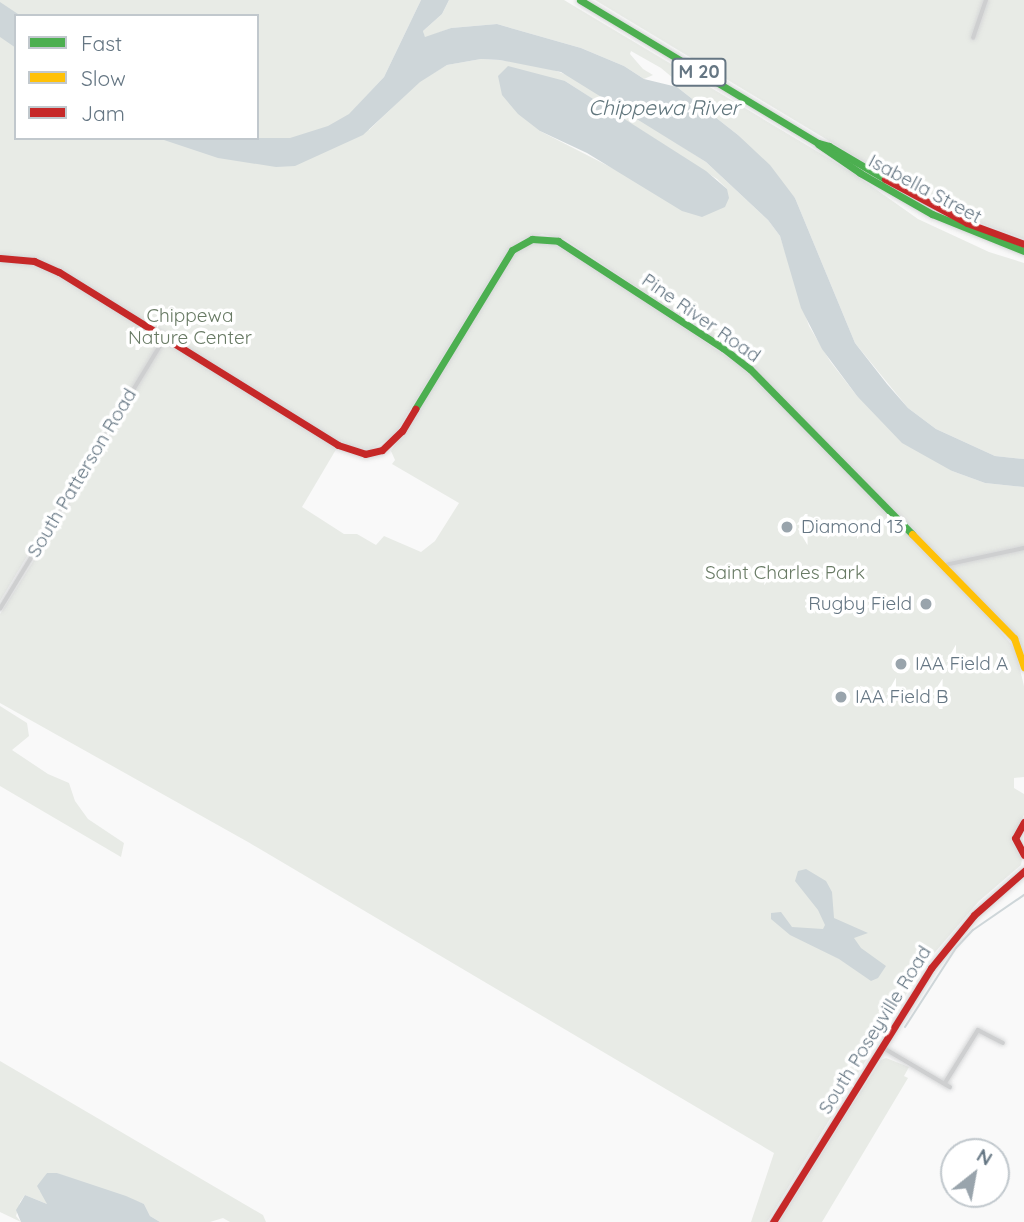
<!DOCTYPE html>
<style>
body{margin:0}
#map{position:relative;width:1024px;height:1222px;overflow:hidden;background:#f9f9f9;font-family:Quicksand,sans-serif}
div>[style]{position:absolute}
.green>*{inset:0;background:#e8ebe6}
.water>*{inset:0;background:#ced6d9}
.stream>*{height:2px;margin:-1px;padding:0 1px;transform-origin:1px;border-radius:1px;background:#ced6d9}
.roads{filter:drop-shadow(0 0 2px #d5d6d7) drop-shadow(0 0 2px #d5d6d7)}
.street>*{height:3.5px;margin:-1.75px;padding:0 1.75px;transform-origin:1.75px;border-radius:1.75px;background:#cecfd0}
.fast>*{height:7px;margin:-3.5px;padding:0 3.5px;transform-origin:3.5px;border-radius:3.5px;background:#4caf50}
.slow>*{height:7px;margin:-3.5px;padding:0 3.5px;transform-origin:3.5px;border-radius:3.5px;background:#ffc107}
.jam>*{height:7px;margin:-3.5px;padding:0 3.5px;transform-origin:3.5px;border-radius:3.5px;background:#c62828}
.dots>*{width:19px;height:19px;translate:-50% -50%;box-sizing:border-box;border:4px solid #fff;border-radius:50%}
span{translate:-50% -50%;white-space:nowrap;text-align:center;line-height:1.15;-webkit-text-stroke:7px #fff;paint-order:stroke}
.shield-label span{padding:2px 5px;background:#fff;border:2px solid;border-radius:5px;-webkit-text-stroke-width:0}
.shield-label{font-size:18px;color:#657683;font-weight:700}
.street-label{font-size:19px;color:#657683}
.park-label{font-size:19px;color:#687a64}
.poi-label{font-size:19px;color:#657683}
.left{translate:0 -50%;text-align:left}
.right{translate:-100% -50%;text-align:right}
.water-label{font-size:21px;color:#60757c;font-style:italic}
.legend{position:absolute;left:14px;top:14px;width:245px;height:126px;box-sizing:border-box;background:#fff;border:2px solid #c1c8cd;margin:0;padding:9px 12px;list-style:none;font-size:21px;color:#657683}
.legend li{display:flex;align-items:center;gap:14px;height:35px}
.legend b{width:35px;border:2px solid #c1c8cd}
.north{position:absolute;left:940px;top:1138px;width:70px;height:70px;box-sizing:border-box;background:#fff;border:2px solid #c1c8cd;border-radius:50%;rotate:31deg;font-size:19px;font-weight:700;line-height:28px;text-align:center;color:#657683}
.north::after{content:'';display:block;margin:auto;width:24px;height:32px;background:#99a4ac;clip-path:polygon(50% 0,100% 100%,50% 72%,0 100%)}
</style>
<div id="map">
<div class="green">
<div style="clip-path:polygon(evenodd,0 0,421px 0,384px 77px,357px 106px,369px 130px,420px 81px,447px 65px,481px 59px,500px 60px,543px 66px,575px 78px,706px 162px,768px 220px,780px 236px,809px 326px,830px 361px,857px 396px,952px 471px,985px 483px,1024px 487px,1024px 654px,1015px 637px,951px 571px,948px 563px,942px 561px,742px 357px,566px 240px,542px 234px,520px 240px,500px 263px,394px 436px,370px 450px,350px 447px,341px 441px,302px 507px,344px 534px,357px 534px,376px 545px,384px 536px,421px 552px,435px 541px,459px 503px,392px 464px,395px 460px,391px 451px,515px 252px,531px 243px,550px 242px,598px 269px,745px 369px,992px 621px,1015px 649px,1024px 686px,1024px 777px,1014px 778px,1014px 788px,1024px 794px,1024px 815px,1011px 840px,1022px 859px,1021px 865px,979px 901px,924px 965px,767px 1222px,751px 1222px,774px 1153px,248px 842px,0 703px,0 614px,36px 557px,29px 553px,0 601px,0 0,16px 16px,257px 16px,257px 138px,16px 138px,16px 16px,0 0,565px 81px,717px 179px,727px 189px,622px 173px,540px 131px,565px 81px)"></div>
<div style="clip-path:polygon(449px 0,564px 0,850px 171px,918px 219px,989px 252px,1024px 263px,1024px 459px,995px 456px,936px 429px,908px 408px,855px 343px,795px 198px,738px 135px,677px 87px,673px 78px,661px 68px,631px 51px,630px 54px,643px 69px,653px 75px,644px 79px,624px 66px,581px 48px,497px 24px,451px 28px,425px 38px,423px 31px,442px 14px)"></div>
<div style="clip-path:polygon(595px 0,1024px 0,1024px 239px,966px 218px,909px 189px)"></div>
<div style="clip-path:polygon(0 706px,27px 723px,29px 736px,12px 750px,48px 774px,69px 783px,75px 801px,88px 819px,124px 843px,121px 857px,0 786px)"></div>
<div style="clip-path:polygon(886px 1058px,909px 1067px,904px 1076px,908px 1078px,822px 1222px,779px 1222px,850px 1108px,881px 1060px)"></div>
<div style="clip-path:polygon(0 1061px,263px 1215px,266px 1222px,230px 1222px,223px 1218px,210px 1222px,160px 1222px,150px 1216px,144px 1204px,56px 1173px,47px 1173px,39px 1190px,46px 1198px,47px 1204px,25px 1195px,20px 1202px,16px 1216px,21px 1222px,0 1212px)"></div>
</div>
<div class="water">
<div style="clip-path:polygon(421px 0,449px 0,442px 14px,423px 31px,425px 37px,451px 28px,497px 24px,581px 48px,624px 66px,644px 79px,677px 87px,738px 135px,770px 165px,795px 198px,855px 343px,887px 384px,908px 408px,936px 429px,995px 456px,1024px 459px,1024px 487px,985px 483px,952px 471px,902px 443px,857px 396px,822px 349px,801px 308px,780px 236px,768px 220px,706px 162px,561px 72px,500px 60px,481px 59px,447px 65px,420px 82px,363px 135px,295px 166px,276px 167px,218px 158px,158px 138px,290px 138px,328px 126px,349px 114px,384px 77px)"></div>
<div style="clip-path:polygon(0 2px,21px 16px,16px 16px,16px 48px,0 37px)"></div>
<div style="clip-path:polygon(508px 66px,565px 81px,706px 171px,727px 189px,729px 198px,725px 207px,702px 217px,682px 211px,587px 153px,540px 131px,518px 114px,502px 95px,498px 76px)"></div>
<div style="clip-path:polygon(806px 869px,826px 881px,832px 892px,834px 918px,868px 933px,854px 938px,861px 948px,886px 966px,878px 978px,871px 981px,839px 959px,790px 935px,771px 919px,771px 913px,781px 912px,792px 927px,823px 929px,825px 925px,818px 910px,795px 881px,798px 871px)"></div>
<div style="clip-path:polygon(47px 1173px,57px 1173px,126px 1196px,144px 1204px,150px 1216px,160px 1222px,21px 1222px,16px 1210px,25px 1195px,47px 1204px,37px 1186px)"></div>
</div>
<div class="stream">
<div style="left:905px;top:1027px;width:94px;rotate:-57.2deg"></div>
<div style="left:956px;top:948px;width:25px;rotate:-47deg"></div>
<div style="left:973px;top:930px;width:62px;rotate:-34.5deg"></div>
</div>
<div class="roads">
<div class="street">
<div style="left:973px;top:38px;width:40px;rotate:-71.1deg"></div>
<div style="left:945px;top:565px;width:81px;rotate:-12.1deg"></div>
<div style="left:0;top:609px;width:317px;rotate:-58.7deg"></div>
<div style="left:882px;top:1047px;width:79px;rotate:30.5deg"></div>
<div style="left:945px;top:1083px;width:62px;rotate:-58.1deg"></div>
<div style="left:978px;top:1030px;width:28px;rotate:27deg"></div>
</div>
<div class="fast">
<div style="left:580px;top:0;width:278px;rotate:31deg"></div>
<div style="left:818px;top:143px;width:11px;rotate:15deg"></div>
<div style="left:829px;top:146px;width:65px;rotate:30.5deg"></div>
<div style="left:818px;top:144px;width:51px;rotate:34.6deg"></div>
<div style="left:860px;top:173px;width:83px;rotate:29.7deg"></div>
<div style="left:932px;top:214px;width:99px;rotate:21.9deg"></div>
<div style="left:415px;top:409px;width:186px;rotate:-58.6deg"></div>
<div style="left:512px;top:250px;width:23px;rotate:-29deg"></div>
<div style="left:532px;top:239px;width:26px;rotate:4deg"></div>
<div style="left:558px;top:241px;width:197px;rotate:33deg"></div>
<div style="left:723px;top:348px;width:34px;rotate:38deg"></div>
<div style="left:750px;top:369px;width:231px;rotate:45.5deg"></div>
</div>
<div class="slow">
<div style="left:912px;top:534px;width:146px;rotate:45.6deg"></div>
<div style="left:1014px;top:638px;width:31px;rotate:71deg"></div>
</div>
<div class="jam">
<div style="left:885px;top:179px;width:93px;rotate:28.2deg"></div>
<div style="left:967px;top:223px;width:61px;rotate:20.2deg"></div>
<div style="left:0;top:258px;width:34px;rotate:5deg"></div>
<div style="left:34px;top:261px;width:27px;rotate:24deg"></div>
<div style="left:59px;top:272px;width:328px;rotate:31.8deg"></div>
<div style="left:338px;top:445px;width:28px;rotate:18deg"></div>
<div style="left:365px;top:454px;width:17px;rotate:-13deg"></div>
<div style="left:382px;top:450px;width:28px;rotate:-44deg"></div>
<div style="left:402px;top:431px;width:26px;rotate:-59deg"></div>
<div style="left:1024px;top:822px;width:18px;rotate:119deg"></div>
<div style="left:1015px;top:838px;width:19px;rotate:62deg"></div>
<div style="left:773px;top:1222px;width:299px;rotate:-58.1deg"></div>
<div style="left:931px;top:968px;width:68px;rotate:-50.9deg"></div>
<div style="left:974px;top:915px;width:67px;rotate:-41.3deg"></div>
</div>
</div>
<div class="dots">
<div style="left:787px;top:527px;background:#99a4ac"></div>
<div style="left:926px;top:604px;background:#99a4ac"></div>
<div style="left:901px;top:664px;background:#99a4ac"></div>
<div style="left:841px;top:697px;background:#99a4ac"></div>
</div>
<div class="shield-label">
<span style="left:699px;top:72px">M 20</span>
</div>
<div class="street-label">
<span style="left:925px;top:189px;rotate:28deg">Isabella Street</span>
<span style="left:701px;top:318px;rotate:35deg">Pine River Road</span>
<span style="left:82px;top:473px;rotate:-59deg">South Patterson Road</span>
<span style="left:875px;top:1030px;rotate:-58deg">South Poseyville Road</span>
</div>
<div class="park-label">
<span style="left:190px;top:327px">Chippewa<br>Nature Center</span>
<span style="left:785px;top:573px">Saint Charles Park</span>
</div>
<div class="poi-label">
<span class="left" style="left:801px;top:527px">Diamond 13</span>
<span class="right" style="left:912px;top:604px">Rugby Field</span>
<span class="left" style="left:915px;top:664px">IAA Field A</span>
<span class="left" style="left:855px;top:697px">IAA Field B</span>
</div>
<div class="water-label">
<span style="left:664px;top:107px">Chippewa River</span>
</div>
<ul class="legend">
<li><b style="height:9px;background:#4caf50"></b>Fast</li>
<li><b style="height:9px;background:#ffc107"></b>Slow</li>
<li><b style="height:9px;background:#c62828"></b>Jam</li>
</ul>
<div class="north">N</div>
</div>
